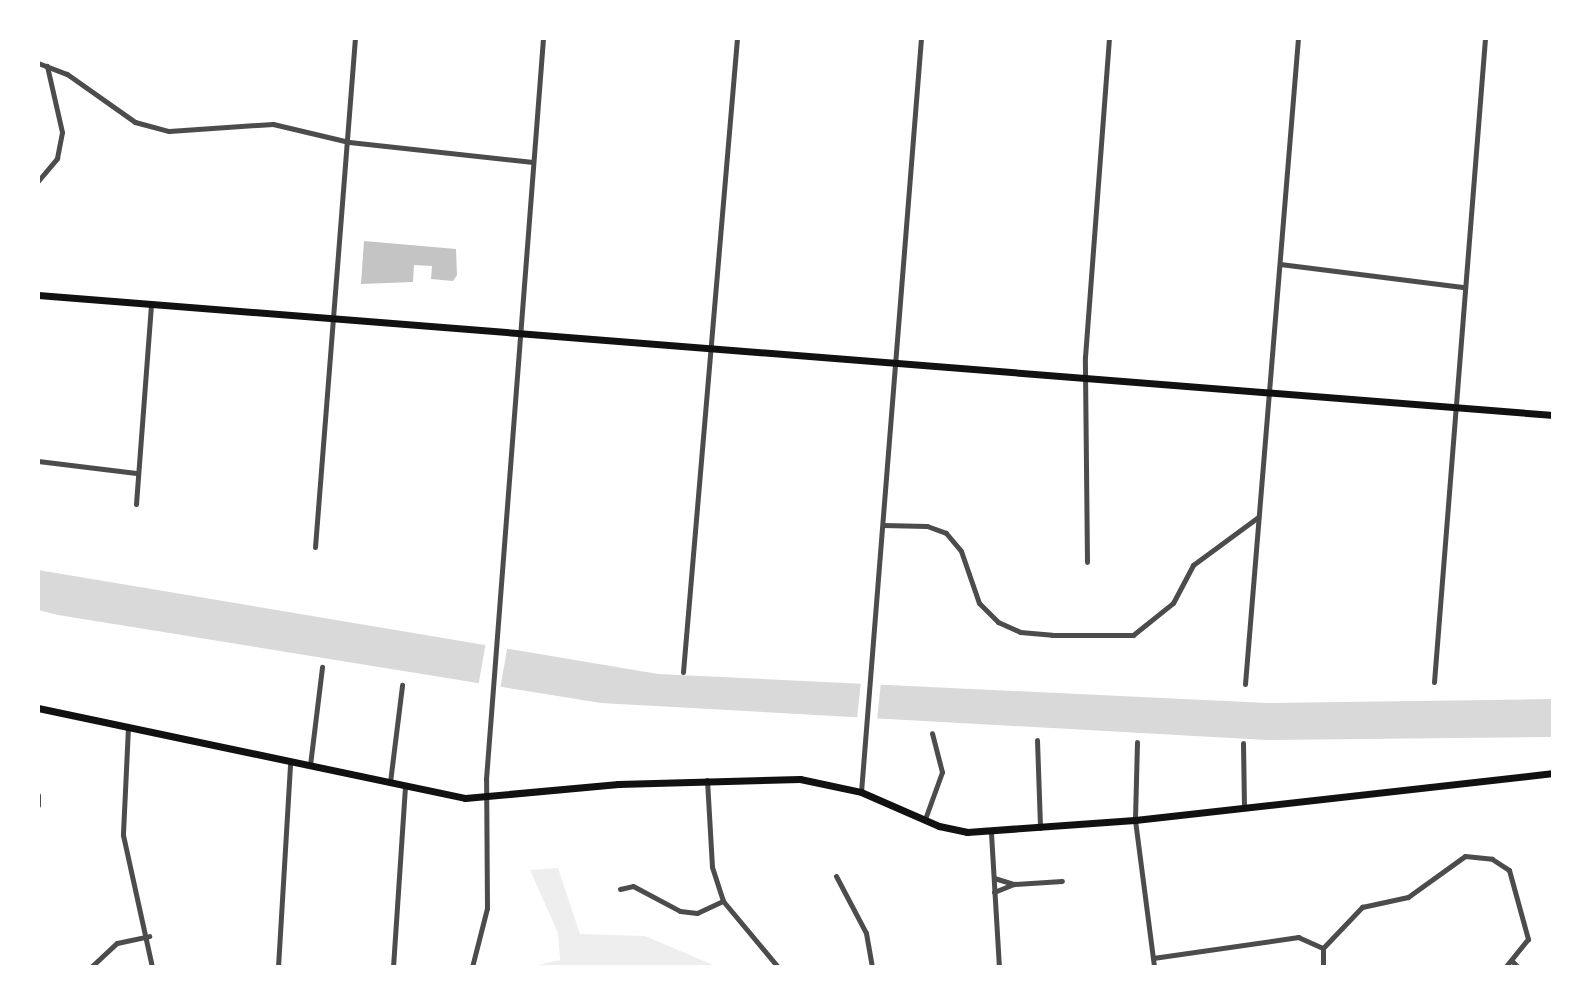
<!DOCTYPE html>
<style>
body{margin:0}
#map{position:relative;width:1591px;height:1005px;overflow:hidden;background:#fff;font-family:"Public Sans",sans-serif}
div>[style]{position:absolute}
.green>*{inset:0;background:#eee}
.water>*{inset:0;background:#d9d9d9}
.pier>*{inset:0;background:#fff;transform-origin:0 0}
.building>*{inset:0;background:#c4c4c4}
.minor>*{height:5px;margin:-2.5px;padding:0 2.5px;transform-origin:2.5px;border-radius:2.5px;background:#4c4c4c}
.secondary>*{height:7px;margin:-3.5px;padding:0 3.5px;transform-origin:3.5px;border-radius:3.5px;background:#111}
span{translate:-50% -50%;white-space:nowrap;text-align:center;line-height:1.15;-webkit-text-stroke:6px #fff;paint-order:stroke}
.frame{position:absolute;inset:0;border:40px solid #fff;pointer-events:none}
</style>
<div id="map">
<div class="green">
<div style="clip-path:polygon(558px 868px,580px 934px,645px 936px,718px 967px,529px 967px,560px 960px,558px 933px,530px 870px)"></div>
</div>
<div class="water">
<div style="clip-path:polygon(38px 570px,658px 674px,1267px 703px,1553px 699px,1553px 737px,1267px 740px,601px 703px,58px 615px,38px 610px)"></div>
</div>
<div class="pier">
<div style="left:486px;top:642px;width:22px;height:43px;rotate:10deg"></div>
<div style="left:861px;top:681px;width:20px;height:43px;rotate:6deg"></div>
</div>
<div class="building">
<div style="clip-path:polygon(364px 241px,456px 249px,457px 275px,453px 281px,431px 279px,432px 266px,414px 265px,413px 282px,361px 284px)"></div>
</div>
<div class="minor">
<div style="left:38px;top:63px;width:31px;rotate:21deg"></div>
<div style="left:67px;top:74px;width:83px;rotate:35.2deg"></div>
<div style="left:135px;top:122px;width:35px;rotate:15deg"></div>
<div style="left:169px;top:131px;width:104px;rotate:-3.9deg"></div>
<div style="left:273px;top:124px;width:78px;rotate:13.3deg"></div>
<div style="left:349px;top:142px;width:185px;rotate:6.2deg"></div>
<div style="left:38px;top:181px;width:30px;rotate:-50deg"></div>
<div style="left:57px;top:158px;width:26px;rotate:-79deg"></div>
<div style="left:62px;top:132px;width:68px;rotate:-102.8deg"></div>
<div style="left:1280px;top:264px;width:184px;rotate:7.2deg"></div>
<div style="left:38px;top:461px;width:99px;rotate:7deg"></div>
<div style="left:136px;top:504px;width:201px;rotate:-85.7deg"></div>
<div style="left:883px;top:525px;width:44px;rotate:1.3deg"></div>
<div style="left:927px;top:526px;width:20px;rotate:20deg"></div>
<div style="left:946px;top:533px;width:23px;rotate:50deg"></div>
<div style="left:961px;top:551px;width:55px;rotate:70.9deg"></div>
<div style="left:979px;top:603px;width:27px;rotate:45deg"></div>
<div style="left:998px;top:622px;width:24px;rotate:24deg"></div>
<div style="left:1020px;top:632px;width:32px;rotate:5deg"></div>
<div style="left:1052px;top:635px;width:81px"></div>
<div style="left:1133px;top:635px;width:51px;rotate:-38.7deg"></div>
<div style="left:1173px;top:603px;width:43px;rotate:-62.2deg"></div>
<div style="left:1193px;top:565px;width:81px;rotate:-36.4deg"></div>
<div style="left:315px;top:547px;width:511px;rotate:-85.51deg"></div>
<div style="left:1087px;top:562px;width:205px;rotate:-90.6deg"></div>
<div style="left:1085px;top:357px;width:320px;rotate:-85.7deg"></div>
<div style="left:683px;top:672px;width:636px;rotate:-85.13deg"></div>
<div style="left:1434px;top:682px;width:646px;rotate:-85.47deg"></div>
<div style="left:1245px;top:684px;width:648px;rotate:-85.31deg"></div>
<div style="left:128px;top:727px;width:108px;rotate:92.7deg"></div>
<div style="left:123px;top:835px;width:135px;rotate:77.6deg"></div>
<div style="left:1037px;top:740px;width:88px;rotate:88deg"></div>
<div style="left:1137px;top:742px;width:78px;rotate:91.5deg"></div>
<div style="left:1135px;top:820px;width:148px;rotate:82.6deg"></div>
<div style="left:1243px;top:743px;width:65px;rotate:89.1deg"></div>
<div style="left:310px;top:765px;width:99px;rotate:-83deg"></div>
<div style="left:707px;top:780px;width:87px;rotate:86.7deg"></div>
<div style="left:712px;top:867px;width:36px;rotate:72deg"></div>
<div style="left:723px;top:901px;width:86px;rotate:50.2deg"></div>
<div style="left:390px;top:782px;width:98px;rotate:-82.9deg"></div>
<div style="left:861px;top:792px;width:756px;rotate:-85.45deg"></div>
<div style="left:38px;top:795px;width:10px;rotate:90deg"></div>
<div style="left:925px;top:819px;width:50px;rotate:-70.1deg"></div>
<div style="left:942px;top:772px;width:40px;rotate:-104.4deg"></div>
<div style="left:991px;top:833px;width:134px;rotate:86.6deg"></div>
<div style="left:836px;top:876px;width:64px;rotate:62.2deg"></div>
<div style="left:866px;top:933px;width:35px;rotate:80deg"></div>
<div style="left:994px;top:878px;width:21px;rotate:17deg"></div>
<div style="left:1014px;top:884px;width:48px;rotate:-3.6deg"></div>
<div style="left:620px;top:889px;width:13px;rotate:-13deg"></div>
<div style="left:633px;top:886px;width:53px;rotate:28deg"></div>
<div style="left:680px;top:911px;width:17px;rotate:7deg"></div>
<div style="left:697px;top:913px;width:29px;rotate:-25deg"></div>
<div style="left:994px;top:892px;width:22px;rotate:-22deg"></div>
<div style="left:1323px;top:948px;width:57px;rotate:-46.4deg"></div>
<div style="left:1362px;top:907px;width:47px;rotate:-12.3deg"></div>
<div style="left:1408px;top:897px;width:70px;rotate:-35.7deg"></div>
<div style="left:1465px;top:856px;width:27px;rotate:6deg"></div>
<div style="left:1492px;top:859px;width:20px;rotate:33deg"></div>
<div style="left:1509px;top:870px;width:72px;rotate:74.6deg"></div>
<div style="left:1528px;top:939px;width:36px;rotate:129deg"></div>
<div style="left:1153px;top:958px;width:147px;rotate:-8.2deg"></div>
<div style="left:1298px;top:937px;width:27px;rotate:24deg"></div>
<div style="left:1512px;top:961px;width:8px;rotate:45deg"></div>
<div style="left:91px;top:967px;width:35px;rotate:-43deg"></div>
<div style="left:117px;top:943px;width:33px;rotate:-12deg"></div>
<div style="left:278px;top:967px;width:205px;rotate:-86.6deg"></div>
<div style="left:393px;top:967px;width:181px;rotate:-86.2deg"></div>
<div style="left:472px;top:967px;width:61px;rotate:-75.7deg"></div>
<div style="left:487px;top:908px;width:129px;rotate:-90.4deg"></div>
<div style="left:486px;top:779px;width:743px;rotate:-85.6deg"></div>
<div style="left:1323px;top:967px;width:19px;rotate:-90deg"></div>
</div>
<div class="secondary">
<div style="left:38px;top:295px;width:1520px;rotate:4.53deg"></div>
<div style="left:38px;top:708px;width:436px;rotate:11.9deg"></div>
<div style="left:465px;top:798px;width:154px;rotate:-5.2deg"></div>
<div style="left:618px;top:784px;width:182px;rotate:-1.6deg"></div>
<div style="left:800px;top:779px;width:62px;rotate:12deg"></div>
<div style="left:861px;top:792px;width:85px;rotate:23.6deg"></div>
<div style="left:939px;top:826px;width:29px;rotate:12deg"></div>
<div style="left:967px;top:832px;width:168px;rotate:-4.1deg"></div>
<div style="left:1135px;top:820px;width:421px;rotate:-6.4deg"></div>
</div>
<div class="frame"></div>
</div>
